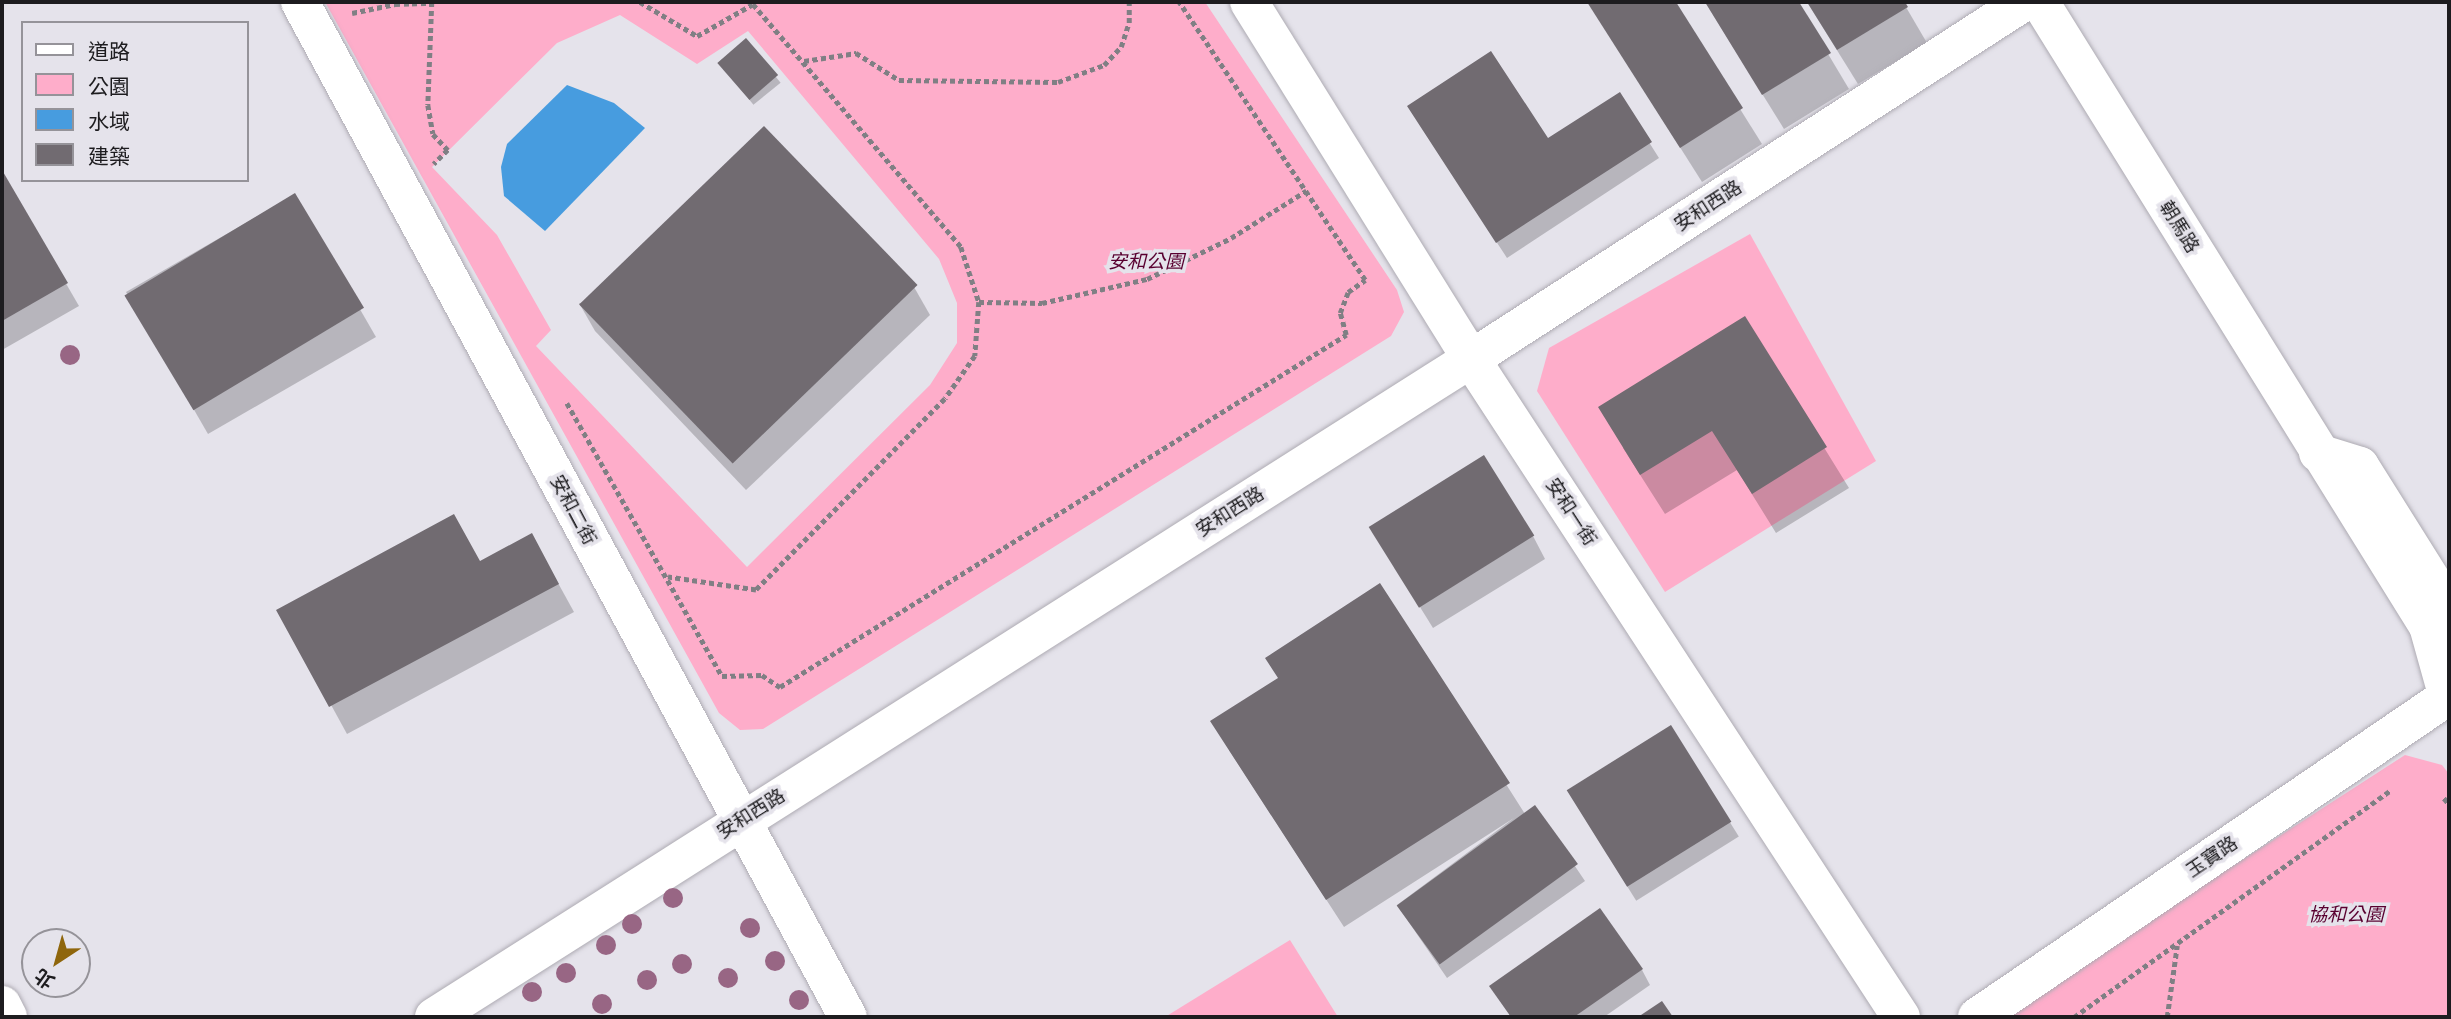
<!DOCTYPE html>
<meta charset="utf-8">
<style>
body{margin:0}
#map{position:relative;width:2451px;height:1019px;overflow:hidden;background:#e5e3eb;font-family:"Crimson Pro","Noto Sans TC",serif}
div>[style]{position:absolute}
.green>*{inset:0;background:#feadca}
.water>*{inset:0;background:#479cdf}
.shadow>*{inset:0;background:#0003;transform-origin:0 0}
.building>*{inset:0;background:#716b71;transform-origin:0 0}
.path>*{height:4.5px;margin-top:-2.25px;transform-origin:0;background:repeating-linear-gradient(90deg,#807f84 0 5px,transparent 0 8.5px)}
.roads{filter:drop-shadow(0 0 2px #aeabb3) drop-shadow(0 0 2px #aeabb3)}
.minor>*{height:38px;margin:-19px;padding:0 19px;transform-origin:19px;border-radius:19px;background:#fff}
.trees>*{width:20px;height:20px;margin:-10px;border-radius:50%;background:#986684}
span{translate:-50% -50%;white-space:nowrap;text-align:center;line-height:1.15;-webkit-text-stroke:7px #e5e3eb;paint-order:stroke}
.street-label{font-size:19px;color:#1d1c1f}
.park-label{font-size:19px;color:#590030;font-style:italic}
.frame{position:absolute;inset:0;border:4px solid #1d1c1f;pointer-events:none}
.legend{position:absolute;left:21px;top:21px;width:228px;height:161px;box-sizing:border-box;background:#e5e3eb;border:2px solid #959399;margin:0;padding:9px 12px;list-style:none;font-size:21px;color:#1d1c1f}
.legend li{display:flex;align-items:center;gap:14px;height:35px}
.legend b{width:35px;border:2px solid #959399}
.north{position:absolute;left:21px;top:928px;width:70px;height:70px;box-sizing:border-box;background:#e5e3eb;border:2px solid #959399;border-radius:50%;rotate:216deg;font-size:19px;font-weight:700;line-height:28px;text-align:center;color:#1d1c1f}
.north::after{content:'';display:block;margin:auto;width:24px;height:32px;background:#8f660c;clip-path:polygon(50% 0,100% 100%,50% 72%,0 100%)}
</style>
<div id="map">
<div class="green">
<div style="clip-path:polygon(evenodd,325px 2px,1205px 2px,1397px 290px,1404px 312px,1391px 336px,763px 729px,740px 730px,719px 713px,325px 2px,620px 15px,697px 64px,748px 31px,939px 259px,957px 303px,957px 343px,930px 385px,747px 567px,536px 346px,551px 330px,497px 235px,432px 167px,557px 43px,620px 15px)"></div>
<div style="clip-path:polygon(1750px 234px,1876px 461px,1665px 592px,1537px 391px,1549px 348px)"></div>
<div style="clip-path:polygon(2405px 755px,2442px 765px,2449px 774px,2449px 1017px,1999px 1017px)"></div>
<div style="clip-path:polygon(1290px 940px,1338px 1017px,1165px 1017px)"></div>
</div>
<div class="water">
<div style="clip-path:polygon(567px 85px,614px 103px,645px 128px,545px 231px,504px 196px,501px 167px,507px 144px)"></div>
</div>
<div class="shadow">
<div style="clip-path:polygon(1588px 2px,1673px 2px,1762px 144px,1702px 182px)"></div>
<div style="clip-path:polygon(1705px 2px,1797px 2px,1849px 89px,1784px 129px)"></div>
<div style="clip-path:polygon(1807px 2px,1903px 2px,1927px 43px,1858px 84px)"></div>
<div style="left:746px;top:40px;width:55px;height:35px;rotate:51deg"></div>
<div style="clip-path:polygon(1619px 95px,1659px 158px,1507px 258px,1418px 122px,1547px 141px)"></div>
<div style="clip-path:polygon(2px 173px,79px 306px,2px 350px)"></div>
<div style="left:294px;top:195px;width:164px;height:194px;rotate:60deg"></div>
<div style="clip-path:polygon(914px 287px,930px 315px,746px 490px,595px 331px,579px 303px)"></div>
<div style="clip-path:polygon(1744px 318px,1849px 488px,1776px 533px,1737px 470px,1665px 514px,1623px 448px)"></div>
<div style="clip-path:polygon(1533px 536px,1545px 559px,1433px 628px,1384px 549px)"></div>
<div style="clip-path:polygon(547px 563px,574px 612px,347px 734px,279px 610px)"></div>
<div style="clip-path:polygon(1380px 586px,1525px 814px,1535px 807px,1585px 881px,1447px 978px,1397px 905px,1514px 818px,1344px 927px,1229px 750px,1279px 679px)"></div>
<div style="left:1671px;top:728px;width:128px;height:121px;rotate:58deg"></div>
<div style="clip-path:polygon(1642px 970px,1650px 985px,1604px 1017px,1511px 1017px,1491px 987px)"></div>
</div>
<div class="building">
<div style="clip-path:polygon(1587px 2px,1676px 2px,1743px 108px,1680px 148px)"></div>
<div style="clip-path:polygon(1705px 2px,1799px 2px,1831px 53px,1762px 95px)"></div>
<div style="clip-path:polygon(1807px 2px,1905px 2px,1908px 7px,1837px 50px)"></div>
<div style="left:746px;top:38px;width:49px;height:38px;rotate:49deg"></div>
<div style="clip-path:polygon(1491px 51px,1548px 138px,1620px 92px,1652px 142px,1496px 243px,1407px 106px)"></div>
<div style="left:764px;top:126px;width:221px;height:257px;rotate:46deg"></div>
<div style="clip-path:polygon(2px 170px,68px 283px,2px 321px)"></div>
<div style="left:295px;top:193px;width:134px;height:199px;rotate:59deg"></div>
<div style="clip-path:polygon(1745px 316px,1827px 447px,1752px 494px,1712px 431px,1640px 475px,1598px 407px)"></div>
<div style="left:1484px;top:455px;width:95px;height:136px;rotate:58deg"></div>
<div style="clip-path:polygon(454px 514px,480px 561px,532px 533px,559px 584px,329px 707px,276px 610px)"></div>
<div style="clip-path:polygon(1380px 583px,1510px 783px,1326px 900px,1210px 721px,1278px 678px,1265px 658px)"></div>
<div style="left:1671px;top:725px;width:114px;height:123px;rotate:58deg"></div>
<div style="left:1535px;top:805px;width:73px;height:171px;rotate:54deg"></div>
<div style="clip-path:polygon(1600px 908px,1643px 969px,1574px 1017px,1511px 1017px,1489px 986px)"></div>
<div style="clip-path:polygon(1662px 1001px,1673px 1017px,1638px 1017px)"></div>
</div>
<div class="path">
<div style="left:432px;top:2px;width:103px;rotate:92.2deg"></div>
<div style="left:428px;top:105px;width:29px;rotate:80deg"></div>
<div style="left:433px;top:134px;width:22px;rotate:47deg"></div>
<div style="left:448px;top:150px;width:20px;rotate:135deg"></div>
<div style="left:640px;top:2px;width:66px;rotate:30.8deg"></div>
<div style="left:697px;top:36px;width:64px;rotate:-29.7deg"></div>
<div style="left:753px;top:4px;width:320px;rotate:49.4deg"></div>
<div style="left:961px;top:247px;width:58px;rotate:71.9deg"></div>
<div style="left:979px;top:302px;width:54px;rotate:94.2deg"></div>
<div style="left:975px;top:356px;width:52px;rotate:124.9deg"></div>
<div style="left:945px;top:399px;width:269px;rotate:134.7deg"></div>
<div style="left:756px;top:590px;width:89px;rotate:-171.6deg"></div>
<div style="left:352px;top:13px;width:44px;rotate:-11.8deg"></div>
<div style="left:395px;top:4px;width:37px;rotate:-2deg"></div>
<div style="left:804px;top:61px;width:53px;rotate:-8.7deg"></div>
<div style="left:856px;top:53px;width:51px;rotate:32.1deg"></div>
<div style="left:899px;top:80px;width:159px;rotate:0.7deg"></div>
<div style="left:1058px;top:82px;width:49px;rotate:-20.3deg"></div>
<div style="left:1104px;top:65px;width:25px;rotate:-47deg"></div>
<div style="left:1121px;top:47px;width:25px;rotate:-72deg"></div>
<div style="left:1129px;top:23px;width:21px;rotate:-90deg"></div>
<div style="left:979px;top:302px;width:63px;rotate:0.9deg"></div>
<div style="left:1042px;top:303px;width:108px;rotate:-12.9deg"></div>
<div style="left:1147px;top:279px;width:93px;rotate:-26deg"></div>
<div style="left:1231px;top:238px;width:89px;rotate:-32.1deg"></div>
<div style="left:567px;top:403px;width:314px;rotate:60.4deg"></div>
<div style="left:722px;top:676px;width:40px;rotate:-1.4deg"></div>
<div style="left:762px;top:675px;width:22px;rotate:34deg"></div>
<div style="left:780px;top:687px;width:667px;rotate:-31.88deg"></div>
<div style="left:1346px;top:335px;width:23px;rotate:-105deg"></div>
<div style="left:1340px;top:313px;width:22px;rotate:-69deg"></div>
<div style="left:1348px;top:292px;width:21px;rotate:-35deg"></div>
<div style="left:1365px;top:280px;width:334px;rotate:-123.8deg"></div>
<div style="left:2444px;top:798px;width:8px;rotate:50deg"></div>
<div style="left:2074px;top:1017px;width:388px;rotate:-35.6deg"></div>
<div style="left:2167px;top:1017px;width:72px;rotate:-82deg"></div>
</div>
<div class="roads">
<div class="minor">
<div style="left:300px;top:2px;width:1153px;rotate:61.64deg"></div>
<div style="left:1249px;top:2px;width:420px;rotate:58.1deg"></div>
<div style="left:1471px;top:359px;width:786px;rotate:56.84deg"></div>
<div style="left:2040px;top:2px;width:735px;rotate:58.13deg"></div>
<div style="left:2428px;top:626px;width:78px;rotate:74.4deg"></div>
<div style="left:2318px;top:453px;width:44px;rotate:17.2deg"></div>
<div style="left:2360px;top:466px;width:168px;rotate:57.9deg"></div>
<div style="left:2px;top:1005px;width:13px;rotate:63deg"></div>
<div style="left:434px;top:1017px;width:1228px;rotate:-32.4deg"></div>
<div style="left:1471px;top:359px;width:658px;rotate:-32.85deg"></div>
<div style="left:1977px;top:1017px;width:569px;rotate:-34.25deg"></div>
</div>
</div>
<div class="trees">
<div style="left:70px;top:355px"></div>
<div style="left:673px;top:898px"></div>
<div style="left:632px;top:924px"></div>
<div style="left:750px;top:928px"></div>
<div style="left:606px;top:945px"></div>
<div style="left:775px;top:961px"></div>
<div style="left:682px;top:964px"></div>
<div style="left:566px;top:973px"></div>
<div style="left:728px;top:978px"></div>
<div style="left:647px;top:980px"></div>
<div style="left:532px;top:992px"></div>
<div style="left:799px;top:1000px"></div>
<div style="left:602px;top:1004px"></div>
</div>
<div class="street-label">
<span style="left:1708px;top:206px;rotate:-33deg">安和西路</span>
<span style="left:2179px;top:227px;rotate:58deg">朝馬路</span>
<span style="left:573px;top:510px;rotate:62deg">安和二街</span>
<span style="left:1230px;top:512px;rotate:-32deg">安和西路</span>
<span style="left:1571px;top:512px;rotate:57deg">安和一街</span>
<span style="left:751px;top:814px;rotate:-32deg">安和西路</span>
<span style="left:2212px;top:857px;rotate:-34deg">玉寶路</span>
</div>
<div class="park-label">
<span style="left:1146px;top:262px">安和公園</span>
<span style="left:2346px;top:915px">協和公園</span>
</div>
<div class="frame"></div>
<ul class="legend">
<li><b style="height:9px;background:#fff"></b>道路</li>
<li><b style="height:19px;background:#feadca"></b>公園</li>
<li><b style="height:19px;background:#479cdf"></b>水域</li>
<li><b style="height:19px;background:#716b71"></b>建築</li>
</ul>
<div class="north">北</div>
</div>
